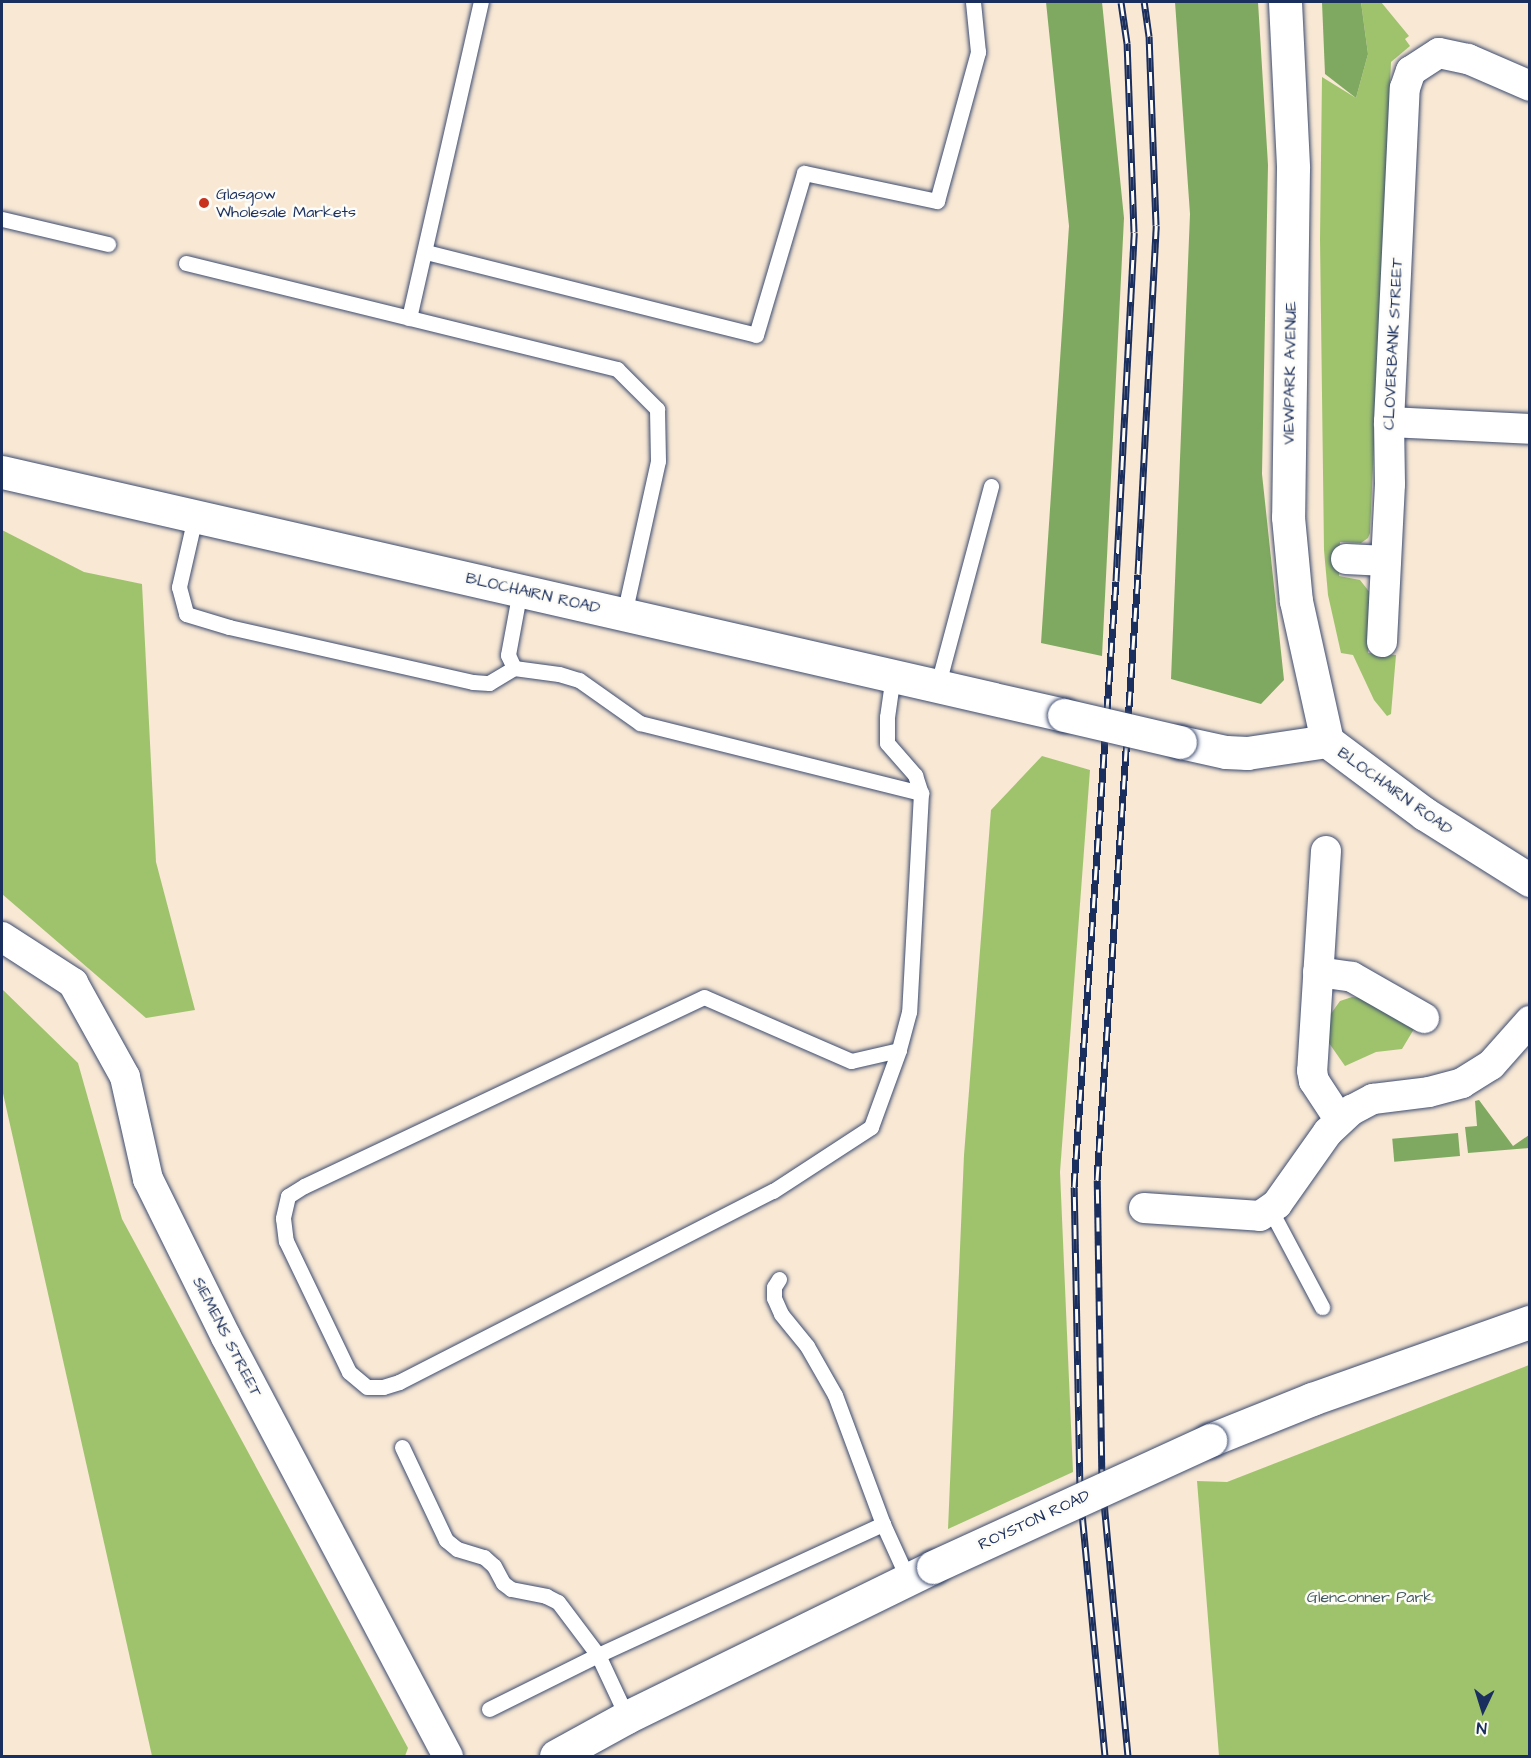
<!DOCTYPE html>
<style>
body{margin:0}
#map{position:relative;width:1531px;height:1758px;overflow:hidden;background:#f8e8d4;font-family:"Architects Daughter",sans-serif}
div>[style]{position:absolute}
.green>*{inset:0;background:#9fc36d}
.forest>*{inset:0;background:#7fa960;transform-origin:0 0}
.roads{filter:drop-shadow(0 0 2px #3c4b70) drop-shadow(0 0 2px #3c4b70)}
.lane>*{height:15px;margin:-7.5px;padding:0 7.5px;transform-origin:7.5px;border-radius:7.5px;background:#fff}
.street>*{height:30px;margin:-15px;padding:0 15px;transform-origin:15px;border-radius:15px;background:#fff}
.secondary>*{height:33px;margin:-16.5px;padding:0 16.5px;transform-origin:16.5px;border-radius:16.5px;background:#fff}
.rail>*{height:7px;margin-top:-3.5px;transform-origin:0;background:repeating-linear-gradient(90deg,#fdfcf7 0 14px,#1b2f5e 0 28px);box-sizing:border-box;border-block:2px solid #1b2f5e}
.bridges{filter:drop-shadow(0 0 2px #3c4b70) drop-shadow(0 0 2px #3c4b70)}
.secondary-bridge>*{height:33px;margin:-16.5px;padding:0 16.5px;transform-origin:16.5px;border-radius:16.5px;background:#fff}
.dots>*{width:16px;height:16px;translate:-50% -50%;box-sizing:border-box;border:3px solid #fdfcf7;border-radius:50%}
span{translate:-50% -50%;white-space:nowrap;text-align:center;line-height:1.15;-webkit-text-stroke:5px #fdfcf7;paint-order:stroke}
.poi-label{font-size:16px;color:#1b2f5e}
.left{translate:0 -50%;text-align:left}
.street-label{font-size:16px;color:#1b2f5e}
.park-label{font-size:16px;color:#435b62}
.frame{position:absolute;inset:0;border:3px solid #1b2f5e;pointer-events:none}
.north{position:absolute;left:1453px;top:1680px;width:60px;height:60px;-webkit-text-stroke:4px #fdfcf7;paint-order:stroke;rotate:184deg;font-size:16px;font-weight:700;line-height:24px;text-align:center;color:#1b2f5e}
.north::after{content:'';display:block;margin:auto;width:21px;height:27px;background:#1b2f5e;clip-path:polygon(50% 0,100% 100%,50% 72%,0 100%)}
</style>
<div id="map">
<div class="green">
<div style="clip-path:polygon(1361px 2px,1381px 2px,1409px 36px,1405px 39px,1410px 46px,1391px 62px,1370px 533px,1368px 538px,1361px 543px,1340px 542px,1339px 576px,1360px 580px,1371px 594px,1368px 653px,1396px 655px,1391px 714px,1387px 716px,1374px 700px,1353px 655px,1341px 653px,1328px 595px,1324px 550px,1320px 239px,1322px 77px,1356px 98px,1368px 54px)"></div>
<div style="clip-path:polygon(2px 530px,84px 572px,142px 584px,156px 862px,195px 1010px,146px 1018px,2px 894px)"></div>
<div style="clip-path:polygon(1042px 756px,1090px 770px,1060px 1172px,1073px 1472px,948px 1529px,964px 1155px,991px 810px)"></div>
<div style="clip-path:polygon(2px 989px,78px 1063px,122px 1219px,408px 1748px,405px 1756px,152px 1756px,2px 1089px)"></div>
<div style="clip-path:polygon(1352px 997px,1360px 998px,1414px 1029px,1402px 1049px,1376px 1052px,1345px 1066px,1329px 1043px,1330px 1015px,1340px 1001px)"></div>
<div style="clip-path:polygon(1529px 1365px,1529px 1756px,1219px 1756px,1197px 1481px,1227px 1482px)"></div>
</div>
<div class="forest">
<div style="clip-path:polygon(1046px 2px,1102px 2px,1124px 218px,1102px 656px,1041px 643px,1069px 226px)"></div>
<div style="clip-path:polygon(1175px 2px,1258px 2px,1268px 165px,1262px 474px,1284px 680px,1261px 704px,1171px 679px,1190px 214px)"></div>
<div style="clip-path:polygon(1322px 2px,1361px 2px,1368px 54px,1356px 98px,1325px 74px)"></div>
<div style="clip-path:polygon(1479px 1100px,1513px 1146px,1529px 1135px,1529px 1148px,1468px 1153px,1465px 1127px,1477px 1126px,1475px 1101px)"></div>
<div style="left:1458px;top:1133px;width:23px;height:66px;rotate:85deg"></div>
</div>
<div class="roads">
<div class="lane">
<div style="left:2px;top:219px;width:109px;rotate:13.3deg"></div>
<div style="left:426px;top:252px;width:340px;rotate:14.1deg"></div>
<div style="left:756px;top:335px;width:169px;rotate:-73.5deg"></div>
<div style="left:804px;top:173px;width:136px;rotate:11.9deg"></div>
<div style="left:937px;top:201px;width:155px;rotate:-74.6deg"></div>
<div style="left:978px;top:52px;width:50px;rotate:-95.7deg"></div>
<div style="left:186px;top:263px;width:444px;rotate:13.8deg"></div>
<div style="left:617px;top:369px;width:57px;rotate:45deg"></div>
<div style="left:657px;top:409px;width:52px;rotate:88.9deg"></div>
<div style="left:658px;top:461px;width:157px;rotate:102.5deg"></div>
<div style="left:409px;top:318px;width:324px;rotate:-77.2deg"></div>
<div style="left:195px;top:517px;width:72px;rotate:102.9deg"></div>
<div style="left:179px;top:587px;width:28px;rotate:75deg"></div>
<div style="left:186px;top:614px;width:45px;rotate:16.8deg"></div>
<div style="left:229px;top:627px;width:250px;rotate:12.7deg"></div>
<div style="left:473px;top:682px;width:16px;rotate:4deg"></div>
<div style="left:489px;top:683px;width:29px;rotate:-31deg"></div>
<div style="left:520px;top:590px;width:66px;rotate:100.5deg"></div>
<div style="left:508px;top:655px;width:14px;rotate:65deg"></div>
<div style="left:514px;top:668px;width:45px;rotate:7.6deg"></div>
<div style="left:559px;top:674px;width:21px;rotate:17deg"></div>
<div style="left:579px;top:680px;width:75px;rotate:35.2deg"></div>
<div style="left:640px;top:723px;width:290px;rotate:14deg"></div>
<div style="left:893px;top:675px;width:42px;rotate:98.1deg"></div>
<div style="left:887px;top:717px;width:26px;rotate:90deg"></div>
<div style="left:887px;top:743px;width:43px;rotate:48.8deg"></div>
<div style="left:915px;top:775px;width:19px;rotate:72deg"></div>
<div style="left:921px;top:793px;width:219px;rotate:93.1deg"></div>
<div style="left:909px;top:1012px;width:39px;rotate:105deg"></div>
<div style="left:899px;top:1050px;width:49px;rotate:167.1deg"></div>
<div style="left:851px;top:1061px;width:160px;rotate:-156.5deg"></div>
<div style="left:704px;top:997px;width:442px;rotate:154.7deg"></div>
<div style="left:304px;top:1186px;width:19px;rotate:148deg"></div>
<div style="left:288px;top:1196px;width:23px;rotate:103deg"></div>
<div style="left:283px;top:1218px;width:23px;rotate:83deg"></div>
<div style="left:286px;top:1241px;width:145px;rotate:64.3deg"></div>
<div style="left:349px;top:1372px;width:23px;rotate:40deg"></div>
<div style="left:367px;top:1387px;width:16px"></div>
<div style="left:383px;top:1387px;width:17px;rotate:-17deg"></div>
<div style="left:399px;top:1382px;width:420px;rotate:-27.1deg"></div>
<div style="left:773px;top:1191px;width:117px;rotate:-33.1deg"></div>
<div style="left:871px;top:1127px;width:82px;rotate:-70deg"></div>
<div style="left:938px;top:684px;width:205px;rotate:-75deg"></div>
<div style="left:1271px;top:1211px;width:109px;rotate:62deg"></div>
<div style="left:779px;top:1279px;width:9px;rotate:122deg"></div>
<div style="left:774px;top:1287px;width:11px;rotate:90deg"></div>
<div style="left:774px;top:1298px;width:17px;rotate:66deg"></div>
<div style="left:781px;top:1314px;width:41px;rotate:50.9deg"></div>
<div style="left:807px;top:1346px;width:56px;rotate:60.3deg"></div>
<div style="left:835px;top:1395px;width:138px;rotate:69.6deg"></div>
<div style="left:883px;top:1524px;width:60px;rotate:65.6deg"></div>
<div style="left:402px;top:1447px;width:103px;rotate:64.7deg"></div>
<div style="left:446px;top:1540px;width:14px;rotate:39deg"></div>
<div style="left:457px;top:1549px;width:28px;rotate:17deg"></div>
<div style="left:484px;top:1557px;width:13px;rotate:42deg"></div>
<div style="left:494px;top:1566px;width:19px;rotate:62deg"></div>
<div style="left:503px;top:1583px;width:10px;rotate:37deg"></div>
<div style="left:511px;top:1589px;width:36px;rotate:11deg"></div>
<div style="left:546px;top:1596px;width:13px;rotate:27deg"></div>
<div style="left:558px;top:1602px;width:66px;rotate:53deg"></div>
<div style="left:598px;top:1655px;width:314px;rotate:-24.7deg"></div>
<div style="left:489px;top:1709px;width:122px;rotate:-26.4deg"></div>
<div style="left:598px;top:1655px;width:68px;rotate:64.9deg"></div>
</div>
<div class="street">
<div style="left:1389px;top:422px;width:141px;rotate:2.8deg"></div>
<div style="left:1346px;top:559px;width:40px;rotate:2.9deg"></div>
<div style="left:1382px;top:642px;width:158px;rotate:-87.1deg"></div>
<div style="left:1390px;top:484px;width:62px;rotate:-90.9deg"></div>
<div style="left:1389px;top:422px;width:334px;rotate:-87.3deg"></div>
<div style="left:1405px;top:88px;width:18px;rotate:-71deg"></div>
<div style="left:1411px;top:71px;width:33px;rotate:-33deg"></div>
<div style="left:1439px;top:53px;width:30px;rotate:12deg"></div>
<div style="left:1468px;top:59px;width:68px;rotate:23.5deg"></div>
<div style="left:1326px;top:851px;width:220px;rotate:93.6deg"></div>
<div style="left:1312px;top:1071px;width:10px;rotate:79deg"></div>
<div style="left:1314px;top:1081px;width:45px;rotate:56.7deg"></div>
<div style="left:2px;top:937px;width:85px;rotate:32.9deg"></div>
<div style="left:73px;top:983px;width:107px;rotate:61deg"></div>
<div style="left:125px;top:1077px;width:105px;rotate:77.3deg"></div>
<div style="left:148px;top:1179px;width:176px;rotate:63.7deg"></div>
<div style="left:226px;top:1337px;width:474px;rotate:62.1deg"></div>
<div style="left:1318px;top:972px;width:34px;rotate:8deg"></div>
<div style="left:1352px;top:977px;width:83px;rotate:29.7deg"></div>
<div style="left:1144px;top:1208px;width:116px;rotate:3.9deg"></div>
<div style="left:1260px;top:1216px;width:21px;rotate:-35deg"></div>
<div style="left:1277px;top:1204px;width:88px;rotate:-54.7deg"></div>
<div style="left:1328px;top:1132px;width:33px;rotate:-43deg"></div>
<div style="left:1352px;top:1110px;width:24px;rotate:-28deg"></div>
<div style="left:1373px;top:1099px;width:56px;rotate:-7.1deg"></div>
<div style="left:1429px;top:1092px;width:34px;rotate:-15deg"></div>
<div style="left:1462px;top:1083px;width:34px;rotate:-32deg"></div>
<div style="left:1491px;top:1065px;width:59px;rotate:-48.4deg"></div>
</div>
<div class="secondary">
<div style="left:1285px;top:2px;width:166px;rotate:87.2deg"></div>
<div style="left:1293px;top:168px;width:349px;rotate:90.8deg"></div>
<div style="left:1288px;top:517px;width:84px;rotate:84.6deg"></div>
<div style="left:1296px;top:601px;width:143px;rotate:77.5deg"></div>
<div style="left:2px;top:472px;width:1089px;rotate:12.89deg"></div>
<div style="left:1180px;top:742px;width:47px;rotate:12.3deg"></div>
<div style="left:1226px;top:752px;width:21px;rotate:3deg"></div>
<div style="left:1247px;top:753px;width:81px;rotate:-8.5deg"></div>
<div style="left:1327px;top:741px;width:122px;rotate:36.7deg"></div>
<div style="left:1425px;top:814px;width:124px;rotate:32.2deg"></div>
<div style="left:1210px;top:1440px;width:110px;rotate:-21.9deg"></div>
<div style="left:1312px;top:1399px;width:231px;rotate:-19.5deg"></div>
<div style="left:556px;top:1756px;width:81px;rotate:-28.8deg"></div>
<div style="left:627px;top:1717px;width:341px;rotate:-26.1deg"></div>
</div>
</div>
<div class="rail">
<div style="left:1105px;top:1756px;width:267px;rotate:-95.4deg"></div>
<div style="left:1080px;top:1490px;width:303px;rotate:-91.1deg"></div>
<div style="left:1074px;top:1187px;width:607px;rotate:-86.04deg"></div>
<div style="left:1116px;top:581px;width:349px;rotate:-87deg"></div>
<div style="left:1134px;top:232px;width:189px;rotate:-92.1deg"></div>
<div style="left:1127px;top:43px;width:41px;rotate:-98.3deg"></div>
<div style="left:1128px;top:1756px;width:274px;rotate:-95.4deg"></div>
<div style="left:1102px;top:1483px;width:303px;rotate:-90.9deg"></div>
<div style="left:1097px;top:1180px;width:607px;rotate:-86.13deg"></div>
<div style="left:1138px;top:574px;width:349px;rotate:-87deg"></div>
<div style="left:1156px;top:225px;width:189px;rotate:-92.1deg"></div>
<div style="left:1149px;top:36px;width:34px;rotate:-98deg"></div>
</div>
<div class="bridges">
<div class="secondary-bridge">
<div style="left:1064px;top:715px;width:119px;rotate:13.1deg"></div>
<div style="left:933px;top:1567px;width:305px;rotate:-24.6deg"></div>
</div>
</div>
<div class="dots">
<div style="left:204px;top:203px;background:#c8321e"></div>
</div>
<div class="poi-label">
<span class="left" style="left:216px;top:203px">Glasgow<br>Wholesale Markets</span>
</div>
<div class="street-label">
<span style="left:1393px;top:344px;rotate:-87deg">CLOVERBANK STREET</span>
<span style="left:1290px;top:373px;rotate:-89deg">VIEWPARK AVENUE</span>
<span style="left:533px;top:593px;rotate:13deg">BLOCHAIRN ROAD</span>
<span style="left:1395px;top:791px;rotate:36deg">BLOCHAIRN ROAD</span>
<span style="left:227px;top:1337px;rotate:63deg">SIEMENS STREET</span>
<span style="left:1034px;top:1520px;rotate:-25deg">ROYSTON ROAD</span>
</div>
<div class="park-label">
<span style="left:1370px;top:1597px">Glenconner Park</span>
</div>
<div class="frame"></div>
<div class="north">N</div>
</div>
